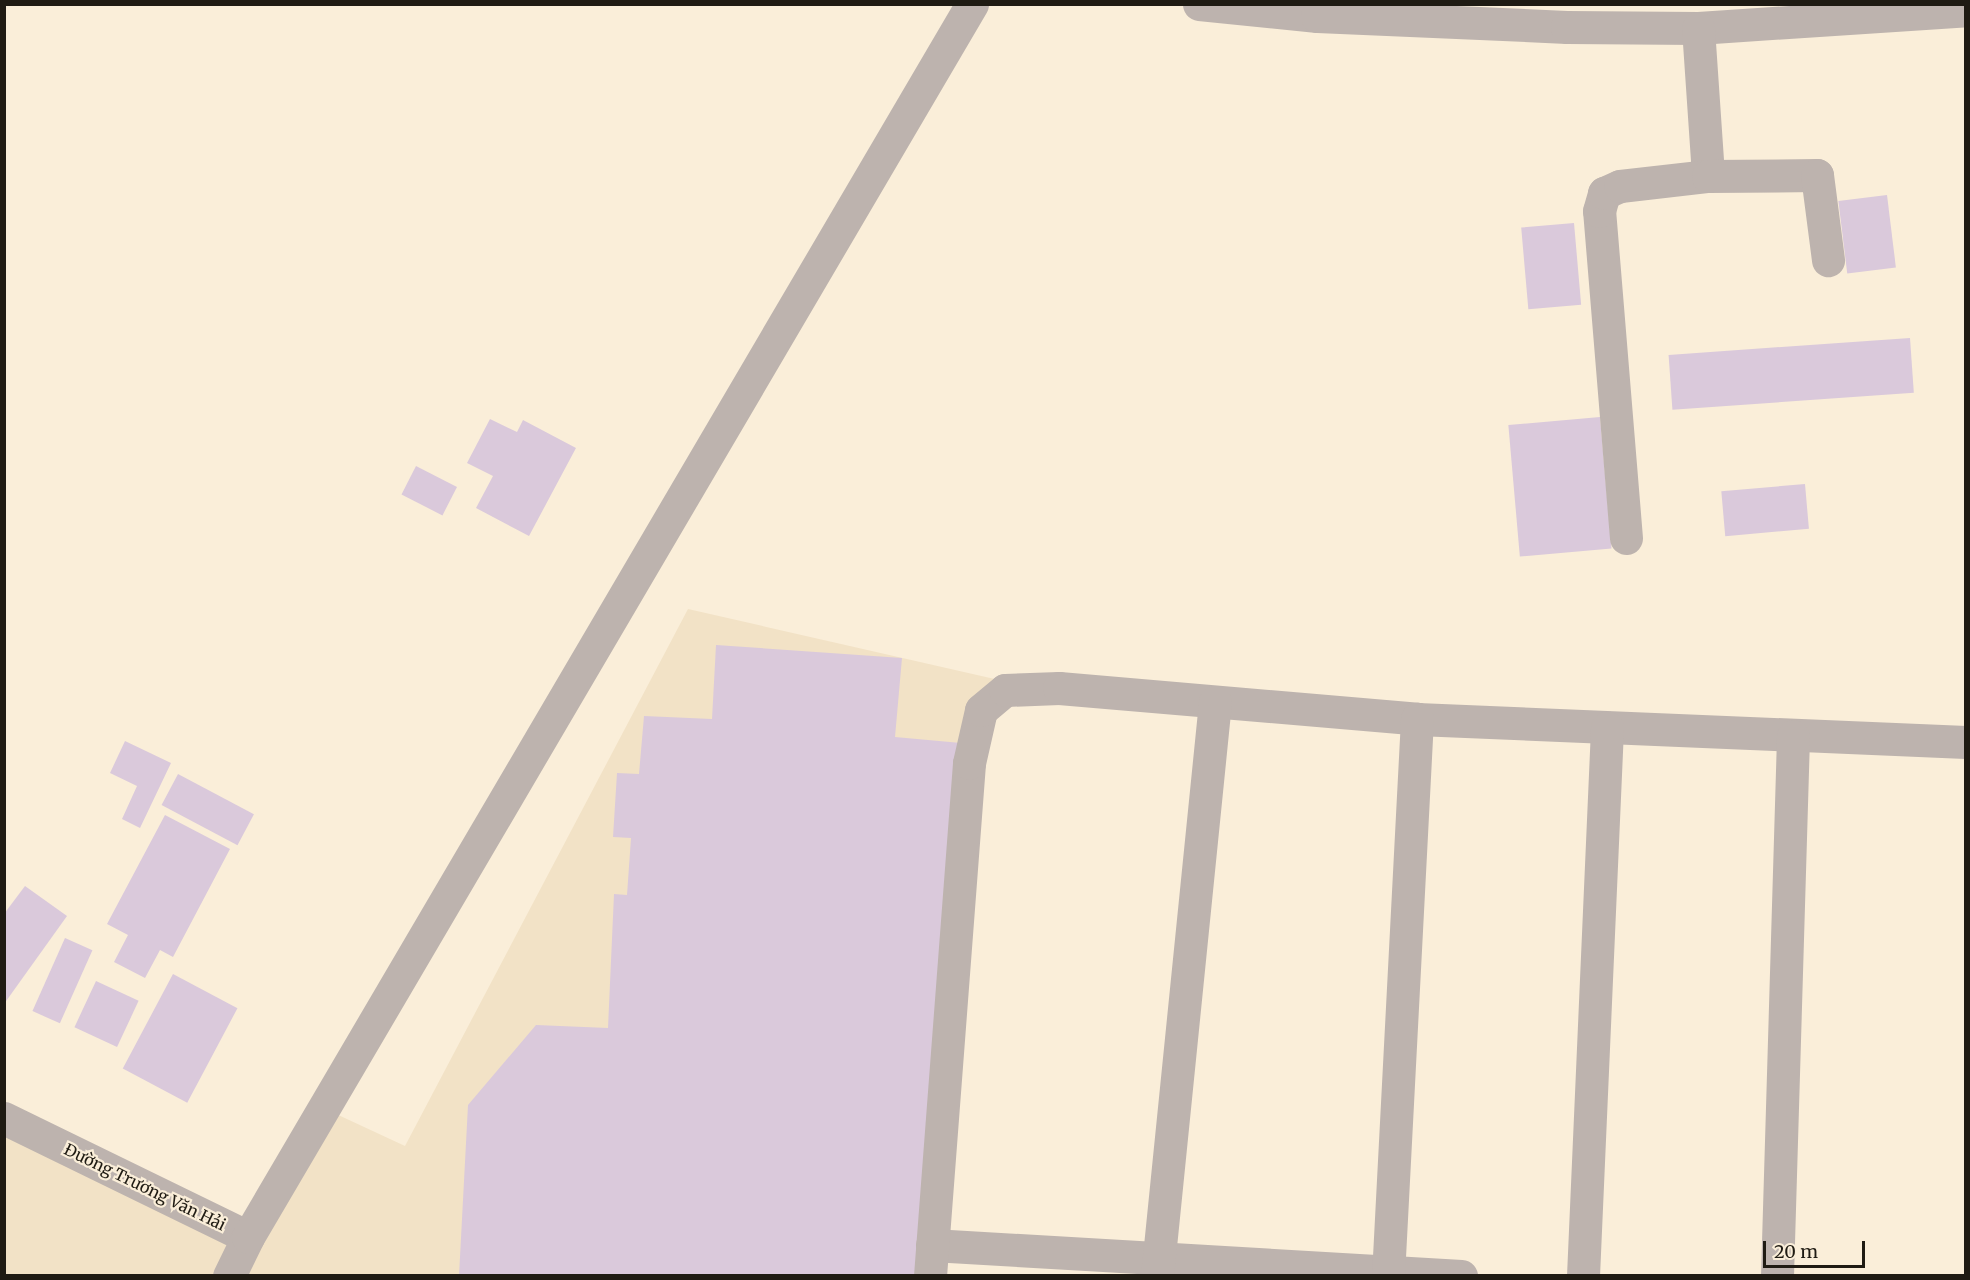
<!DOCTYPE html>
<meta charset="utf-8">
<style>
body{margin:0}
#map{position:relative;width:1970px;height:1280px;overflow:hidden;background:#faeed9;font-family:Merriweather,serif}
div>[style]{position:absolute}
.built>*{inset:0;background:#f2e2c6}
.building>*{inset:0;background:#dac9db;transform-origin:0 0}
.street>*{height:33px;margin:-16.5px;padding:0 16.5px;transform-origin:16.5px;border-radius:16.5px;background:#bdb3ae}
span{translate:-50% -50%;white-space:nowrap;text-align:center;line-height:1.15;-webkit-text-stroke:4.5px #faeed9;paint-order:stroke}
.street-label{font-size:16px;color:#1f1b13}
.frame{position:absolute;inset:0;border:6px solid #1f1b13;pointer-events:none}
.scale{position:absolute;left:1763px;top:1241px;width:102px;height:27px;box-sizing:border-box;border:3px solid #1f1b13;border-top:0;padding-left:8px;font-size:18px;line-height:21px;white-space:nowrap;color:#1f1b13;-webkit-text-stroke:4px #faeed9;paint-order:stroke}
</style>
<div id="map">
<div class="built">
<div style="clip-path:polygon(688px 609px,999px 680px,969px 705px,918px 1275px,242px 1276px,334px 1113px,405px 1146px)"></div>
<div style="clip-path:polygon(4px 1132px,231px 1242px,215px 1275px,5px 1275px)"></div>
</div>
<div class="building">
<div style="left:1887px;top:195px;width:73px;height:49px;rotate:83deg"></div>
<div style="left:1574px;top:223px;width:82px;height:53px;rotate:85deg"></div>
<div style="left:1910px;top:338px;width:55px;height:242px;rotate:86deg"></div>
<div style="left:1600px;top:417px;width:132px;height:92px;rotate:85deg"></div>
<div style="clip-path:polygon(490px 419px,517px 432px,523px 420px,576px 448px,529px 536px,476px 508px,493px 476px,467px 463px)"></div>
<div style="left:416px;top:466px;width:46px;height:32px;rotate:27deg"></div>
<div style="left:1805px;top:484px;width:45px;height:84px;rotate:85deg"></div>
<div style="clip-path:polygon(716px 645px,902px 658px,895px 737px,961px 743px,918px 1276px,459px 1276px,468px 1105px,536px 1025px,608px 1028px,614px 894px,627px 895px,631px 838px,613px 837px,617px 773px,639px 774px,644px 716px,712px 719px)"></div>
<div style="clip-path:polygon(125px 741px,171px 763px,140px 828px,122px 819px,137px 786px,110px 773px)"></div>
<div style="left:178px;top:774px;width:86px;height:35px;rotate:28deg"></div>
<div style="clip-path:polygon(165px 815px,230px 849px,173px 957px,160px 950px,145px 978px,114px 962px,128px 935px,107px 924px)"></div>
<div style="clip-path:polygon(25px 886px,67px 916px,4px 1004px,4px 914px)"></div>
<div style="left:65px;top:938px;width:30px;height:80px;rotate:24deg"></div>
<div style="left:173px;top:974px;width:73px;height:107px;rotate:28deg"></div>
<div style="left:96px;top:981px;width:47px;height:51px;rotate:25deg"></div>
</div>
<div class="street">
<div style="left:1199px;top:4px;width:119px;rotate:5.8deg"></div>
<div style="left:1317px;top:16px;width:250px;rotate:2.5deg"></div>
<div style="left:1567px;top:27px;width:131px;rotate:0.4deg"></div>
<div style="left:1698px;top:28px;width:269px;rotate:-3.8deg"></div>
<div style="left:1698px;top:28px;width:148px;rotate:86.1deg"></div>
<div style="left:1626px;top:538px;width:328px;rotate:-94.7deg"></div>
<div style="left:1599px;top:211px;width:19px;rotate:-74deg"></div>
<div style="left:1604px;top:193px;width:17px;rotate:-24deg"></div>
<div style="left:1620px;top:186px;width:89px;rotate:-6.5deg"></div>
<div style="left:1708px;top:176px;width:109px;rotate:-0.5deg"></div>
<div style="left:1817px;top:175px;width:86px;rotate:82.6deg"></div>
<div style="left:4px;top:1118px;width:271px;rotate:26deg"></div>
<div style="left:248px;top:1237px;width:43px;rotate:116deg"></div>
<div style="left:248px;top:1237px;width:1430px;rotate:-59.58deg"></div>
<div style="left:932px;top:1245px;width:530px;rotate:3.35deg"></div>
<div style="left:930px;top:1276px;width:514px;rotate:-85.65deg"></div>
<div style="left:969px;top:763px;width:54px;rotate:-77.2deg"></div>
<div style="left:981px;top:710px;width:31px;rotate:-40deg"></div>
<div style="left:1005px;top:690px;width:54px;rotate:-2.1deg"></div>
<div style="left:1059px;top:688px;width:359px;rotate:4.9deg"></div>
<div style="left:1417px;top:719px;width:549px;rotate:2.4deg"></div>
<div style="left:1157px;top:1276px;width:577px;rotate:-84.23deg"></div>
<div style="left:1388px;top:1276px;width:558px;rotate:-87.02deg"></div>
<div style="left:1583px;top:1276px;width:549px;rotate:-87.49deg"></div>
<div style="left:1777px;top:1276px;width:540px;rotate:-88.3deg"></div>
</div>
<div class="street-label">
<span style="left:145px;top:1187px;rotate:26deg">Đường Trương Văn Hải</span>
</div>
<div class="frame"></div>
<div class="scale">20 m</div>
</div>
